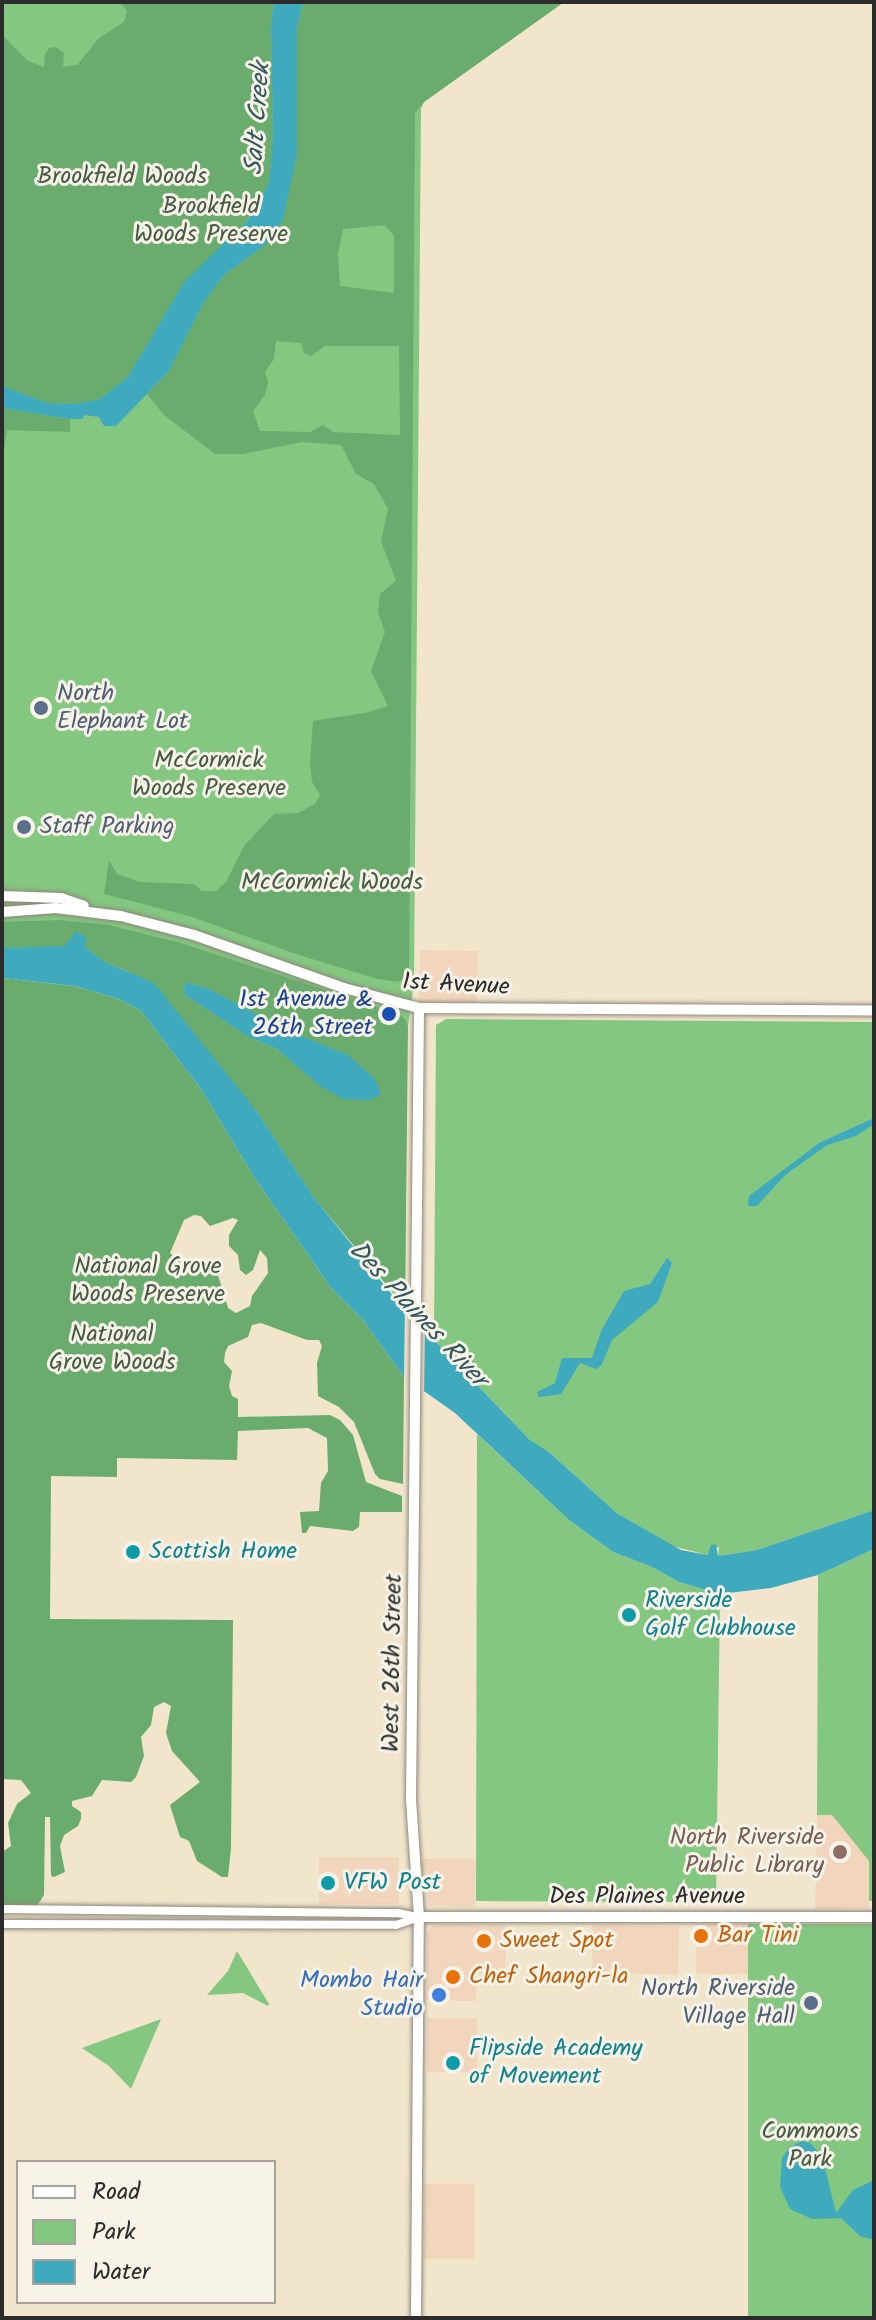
<!DOCTYPE html>
<style>
body{margin:0}
#map{position:relative;width:876px;height:2320px;overflow:hidden;background:#f1e5cc;font-family:Kalam,sans-serif}
div>[style]{position:absolute}
.built>*{inset:0;background:#f1d5bd;transform-origin:0 0}
.green>*{inset:0;background:#83c780;transform-origin:0 0}
.forest>*{inset:0;background:#6aac6e}
.water>*{inset:0;background:#3faabe}
.pier>*{inset:0;background:#f1e5cc}
.roads{filter:drop-shadow(0 0 2px #8e887c) drop-shadow(0 0 2px #8e887c)}
.minor>*{height:8px;margin:-4px;padding:0 4px;transform-origin:4px;border-radius:4px;background:#fff}
.major>*{height:10px;margin:-5px;padding:0 5px;transform-origin:5px;border-radius:5px;background:#fff}
.dots>*{width:22px;height:22px;translate:-50% -50%;box-sizing:border-box;border:4px solid #f7f3e8;border-radius:50%}
span{translate:-50% -50%;white-space:nowrap;text-align:center;line-height:1.15;-webkit-text-stroke:6px #f7f3e8;paint-order:stroke}
.park-label{font-size:24px;color:#455a44}
.service-label{font-size:24px;color:#4e5e75}
.left{translate:0 -50%;text-align:left}
.right{translate:-100% -50%;text-align:right}
.street-label{font-size:24px;color:#2b2b2b}
.transit-label{font-size:24px;color:#164399}
.culture-label{font-size:24px;color:#0d838f}
.education-label{font-size:24px;color:#785e54}
.food-label{font-size:24px;color:#c56008}
.shop-label{font-size:24px;color:#366cbe}
.water-label{font-size:26px;color:#32575e;font-style:italic}
.frame{position:absolute;inset:0;border:4px solid #2b2b2b;pointer-events:none}
.legend{position:absolute;left:16px;top:2160px;width:260px;height:144px;box-sizing:border-box;background:#f7f3e8;border:2px solid #a5a39c;margin:0;padding:10px 14px;list-style:none;font-size:24px;color:#2b2b2b}
.legend li{display:flex;align-items:center;gap:16px;height:40px}
.legend b{width:40px;border:2px solid #a5a39c}
</style>
<div id="map">
<div class="built">
<div style="left:420px;top:950px;width:58px;height:56px;rotate:1deg"></div>
<div style="clip-path:polygon(817px 1815px,832px 1815px,869px 1861px,869px 1908px,815px 1909px)"></div>
<div style="left:319px;top:1857px;width:80px;height:47px"></div>
<div style="clip-path:polygon(420px 1859px,476px 1859px,475px 1907px,429px 1906px)"></div>
<div style="clip-path:polygon(435px 1924px,506px 1925px,505px 1975px,477px 1974px,476px 2001px,427px 2000px,427px 1932px)"></div>
<div style="left:748px;top:1924px;width:50px;height:52px;rotate:90deg"></div>
<div style="left:593px;top:1925px;width:86px;height:48px;rotate:1deg"></div>
<div style="left:427px;top:2018px;width:50px;height:54px"></div>
<div style="left:424px;top:2184px;width:50px;height:75px"></div>
</div>
<div class="green">
<div style="clip-path:polygon(2px 2px,564px 2px,424px 102px,421px 109px,414px 983px,407px 1033px,405px 1307px,315px 1199px,255px 1109px,129px 972px,66px 946px,2px 948px)"></div>
<div style="clip-path:polygon(446px 1019px,874px 1022px,874px 1510px,757px 1550px,718px 1556px,719px 1547px,711px 1550px,708px 1555px,672px 1546px,618px 1514px,550px 1453px,535px 1445px,434px 1340px,436px 1025px)"></div>
<div style="clip-path:polygon(477px 1434px,569px 1520px,613px 1552px,652px 1567px,679px 1582px,720px 1594px,716px 1902px,476px 1901px)"></div>
<div style="clip-path:polygon(874px 1549px,874px 1901px,869px 1901px,869px 1861px,832px 1815px,817px 1815px,818px 1575px)"></div>
<div style="left:748px;top:1924px;width:126px;height:394px"></div>
<div style="clip-path:polygon(237px 1951px,269px 2004px,268px 2006px,243px 1993px,207px 1995px,228px 1971px)"></div>
<div style="clip-path:polygon(161px 2019px,131px 2089px,109px 2066px,82px 2048px)"></div>
</div>
<div class="forest">
<div style="clip-path:polygon(120px 2px,274px 2px,271px 23px,273px 138px,269px 183px,247px 220px,128px 377px,100px 399px,76px 404px,47px 403px,2px 386px,2px 35px,28px 61px,44px 67px,45px 54px,49px 48px,56px 47px,64px 53px,63px 67px,77px 65px,99px 38px,124px 22px,127px 11px)"></div>
<div style="clip-path:polygon(evenodd,303px 2px,564px 2px,424px 102px,415px 113px,409px 973px,399px 982px,378px 979px,299px 955px,189px 916px,104px 894px,109px 860px,117px 874px,140px 882px,194px 884px,202px 891px,216px 891px,226px 882px,244px 846px,274px 814px,298px 813px,315px 804px,320px 795px,312px 782px,310px 763px,313px 721px,365px 713px,388px 706px,371px 671px,385px 632px,378px 612px,380px 594px,396px 581px,381px 541px,388px 509px,374px 484px,356px 474px,341px 445px,302px 442px,243px 454px,215px 454px,164px 415px,147px 394px,169px 371px,204px 302px,224px 275px,264px 246px,297px 154px,297px 29px,303px 2px,385px 225px,394px 236px,394px 293px,340px 286px,338px 254px,343px 229px,385px 225px,303px 2px,276px 341px,301px 343px,304px 353px,311px 356px,325px 346px,399px 346px,400px 435px,333px 432px,323px 425px,310px 432px,260px 431px,253px 411px,265px 395px,268px 382px,265px 372px,274px 359px,276px 341px)"></div>
<div style="clip-path:polygon(2px 408px,70px 419px,70px 432px,7px 430px,2px 464px)"></div>
<div style="clip-path:polygon(evenodd,61px 920px,109px 925px,181px 943px,399px 1014px,405px 1019px,408px 1027px,405px 1307px,315px 1199px,255px 1109px,129px 972px,103px 961px,85px 947px,2px 948px,2px 922px,61px 920px,185px 982px,209px 989px,284px 1029px,348px 1055px,376px 1080px,295px 1063px,276px 1049px,247px 1036px,184px 994px,185px 982px)"></div>
<div style="clip-path:polygon(evenodd,2px 978px,75px 986px,119px 999px,141px 1011px,201px 1089px,254px 1177px,331px 1288px,363px 1320px,404px 1377px,403px 1484px,380px 1479px,375px 1474px,354px 1422px,339px 1407px,318px 1396px,317px 1363px,322px 1346px,319px 1340px,307px 1340px,261px 1323px,252px 1325px,248px 1337px,228px 1346px,225px 1353px,224px 1362px,232px 1371px,229px 1386px,232px 1396px,238px 1399px,238px 1417px,330px 1415px,340px 1420px,353px 1435px,366px 1482px,402px 1496px,402px 1512px,360px 1512px,359px 1527px,353px 1531px,310px 1526px,306px 1533px,302px 1533px,300px 1512px,319px 1511px,321px 1483px,328px 1471px,327px 1438px,308px 1428px,238px 1431px,237px 1460px,117px 1458px,117px 1477px,51px 1476px,50px 1619px,233px 1620px,231px 1848px,228px 1877px,222px 1877px,197px 1861px,189px 1841px,180px 1837px,170px 1805px,200px 1782px,172px 1751px,166px 1733px,171px 1706px,164px 1702px,154px 1707px,151px 1725px,141px 1737px,144px 1756px,136px 1777px,131px 1782px,102px 1780px,92px 1796px,72px 1801px,72px 1806px,81px 1812px,81px 1819px,78px 1826px,64px 1835px,60px 1846px,65px 1872px,54px 1877px,51px 1876px,50px 1817px,45px 1817px,44px 1895px,37px 1906px,2px 1906px,2px 1852px,11px 1846px,8px 1823px,17px 1804px,31px 1793px,21px 1780px,2px 1779px,2px 978px,194px 1215px,201px 1216px,210px 1226px,233px 1218px,238px 1220px,229px 1235px,229px 1246px,238px 1255px,240px 1270px,246px 1275px,253px 1270px,260px 1250px,267px 1258px,268px 1273px,252px 1296px,250px 1306px,236px 1313px,228px 1308px,218px 1275px,191px 1270px,170px 1253px,184px 1220px,194px 1215px)"></div>
</div>
<div class="water">
<div style="clip-path:polygon(274px 2px,303px 2px,297px 29px,297px 154px,283px 220px,264px 246px,224px 275px,204px 302px,169px 371px,116px 426px,104px 426px,99px 417px,84px 415px,83px 419px,70px 419px,2px 408px,2px 386px,47px 403px,76px 404px,100px 399px,128px 377px,184px 282px,248px 220px,269px 183px,273px 138px,271px 23px)"></div>
<div style="clip-path:polygon(76px 931px,86px 937px,85px 947px,103px 961px,154px 983px,255px 1109px,315px 1199px,394px 1297px,435px 1334px,434px 1340px,530px 1440px,550px 1453px,618px 1514px,681px 1550px,708px 1555px,711px 1545px,716px 1544px,718px 1556px,757px 1550px,874px 1510px,874px 1549px,818px 1575px,771px 1588px,720px 1594px,679px 1582px,652px 1567px,613px 1552px,569px 1520px,455px 1413px,404px 1377px,363px 1320px,331px 1288px,254px 1177px,201px 1089px,141px 1011px,119px 999px,75px 986px,2px 978px,2px 948px,65px 946px)"></div>
<div style="clip-path:polygon(185px 982px,209px 989px,284px 1029px,348px 1055px,376px 1080px,381px 1095px,368px 1100px,343px 1099px,320px 1086px,277px 1049px,247px 1036px,184px 994px)"></div>
<div style="clip-path:polygon(874px 1118px,874px 1124px,856px 1136px,827px 1145px,785px 1175px,757px 1206px,748px 1206px,749px 1196px,819px 1143px)"></div>
<div style="clip-path:polygon(667px 1258px,672px 1263px,658px 1302px,612px 1340px,601px 1366px,596px 1369px,580px 1363px,561px 1394px,539px 1397px,537px 1392px,555px 1383px,562px 1358px,592px 1358px,602px 1329px,624px 1291px,650px 1284px)"></div>
<div style="clip-path:polygon(802px 2141px,810px 2143px,822px 2156px,836px 2213px,853px 2190px,874px 2180px,874px 2240px,860px 2236px,841px 2218px,812px 2219px,790px 2209px,780px 2187px,782px 2158px,790px 2147px)"></div>
</div>
<div class="pier">
<div style="clip-path:polygon(405px 1302px,425px 1321px,424px 1395px,404px 1382px)"></div>
</div>
<div class="roads">
<div class="minor">
<div style="left:2px;top:1909px;width:396px;rotate:0.6deg"></div>
<div style="left:398px;top:1913px;width:19px;rotate:12deg"></div>
<div style="left:2px;top:1924px;width:394px;rotate:0.1deg"></div>
<div style="left:396px;top:1925px;width:24px;rotate:-19deg"></div>
</div>
<div class="major">
<div style="left:2px;top:896px;width:59px;rotate:1.9deg"></div>
<div style="left:61px;top:898px;width:24px;rotate:19deg"></div>
<div style="left:2px;top:912px;width:54px;rotate:-4.2deg"></div>
<div style="left:56px;top:908px;width:65px;rotate:7deg"></div>
<div style="left:121px;top:916px;width:75px;rotate:14.6deg"></div>
<div style="left:194px;top:935px;width:159px;rotate:19.5deg"></div>
<div style="left:344px;top:988px;width:78px;rotate:14.9deg"></div>
<div style="left:419px;top:1008px;width:455px;rotate:0.3deg"></div>
<div style="left:419px;top:1917px;width:455px"></div>
<div style="left:416px;top:2318px;width:401px;rotate:-89.6deg"></div>
<div style="left:419px;top:1917px;width:118px;rotate:-93.9deg"></div>
<div style="left:411px;top:1799px;width:791px;rotate:-89.42deg"></div>
</div>
</div>
<div class="dots">
<div style="left:41px;top:708px;background:#5c6f8a"></div>
<div style="left:24px;top:827px;background:#5c6f8a"></div>
<div style="left:389px;top:1014px;background:#1a4fb4"></div>
<div style="left:133px;top:1552px;background:#0f9aa8"></div>
<div style="left:629px;top:1615px;background:#0f9aa8"></div>
<div style="left:840px;top:1852px;background:#8d6e63"></div>
<div style="left:328px;top:1883px;background:#0f9aa8"></div>
<div style="left:701px;top:1936px;background:#e8710a"></div>
<div style="left:484px;top:1941px;background:#e8710a"></div>
<div style="left:453px;top:1977px;background:#e8710a"></div>
<div style="left:439px;top:1995px;background:#3f7fe0"></div>
<div style="left:811px;top:2003px;background:#5c6f8a"></div>
<div style="left:453px;top:2063px;background:#0f9aa8"></div>
</div>
<div class="park-label">
<span style="left:122px;top:177px">Brookfield Woods</span>
<span style="left:211px;top:221px">Brookfield<br>Woods Preserve</span>
<span style="left:209px;top:775px">McCormick<br>Woods Preserve</span>
<span style="left:332px;top:883px">McCormick Woods</span>
<span style="left:148px;top:1281px">National Grove<br>Woods Preserve</span>
<span style="left:112px;top:1349px">National<br>Grove Woods</span>
<span style="left:810px;top:2146px">Commons<br>Park</span>
</div>
<div class="service-label">
<span class="left" style="left:57px;top:708px">North<br>Elephant Lot</span>
<span class="left" style="left:40px;top:827px">Staff Parking</span>
<span class="right" style="left:795px;top:2003px">North Riverside<br>Village Hall</span>
</div>
<div class="street-label">
<span style="left:456px;top:985px;rotate:3deg">1st Avenue</span>
<span style="left:393px;top:1663px;rotate:-89deg">West 26th Street</span>
<span style="left:647px;top:1897px">Des Plaines Avenue</span>
</div>
<div class="transit-label">
<span class="right" style="left:373px;top:1014px">1st Avenue &amp;<br>26th Street</span>
</div>
<div class="culture-label">
<span class="left" style="left:149px;top:1552px">Scottish Home</span>
<span class="left" style="left:645px;top:1615px">Riverside<br>Golf Clubhouse</span>
<span class="left" style="left:344px;top:1883px">VFW Post</span>
<span class="left" style="left:469px;top:2063px">Flipside Academy<br>of Movement</span>
</div>
<div class="education-label">
<span class="right" style="left:824px;top:1852px">North Riverside<br>Public Library</span>
</div>
<div class="food-label">
<span class="left" style="left:717px;top:1936px">Bar Tini</span>
<span class="left" style="left:500px;top:1941px">Sweet Spot</span>
<span class="left" style="left:469px;top:1977px">Chef Shangri-la</span>
</div>
<div class="shop-label">
<span class="right" style="left:423px;top:1995px">Mombo Hair<br>Studio</span>
</div>
<div class="water-label">
<span style="left:259px;top:119px;rotate:-86deg">Salt Creek</span>
<span style="left:417px;top:1315px;rotate:47deg">Des Plaines River</span>
</div>
<div class="frame"></div>
<ul class="legend">
<li><b style="height:10px;background:#fff"></b>Road</li>
<li><b style="height:22px;background:#83c780"></b>Park</li>
<li><b style="height:22px;background:#3faabe"></b>Water</li>
</ul>
</div>
